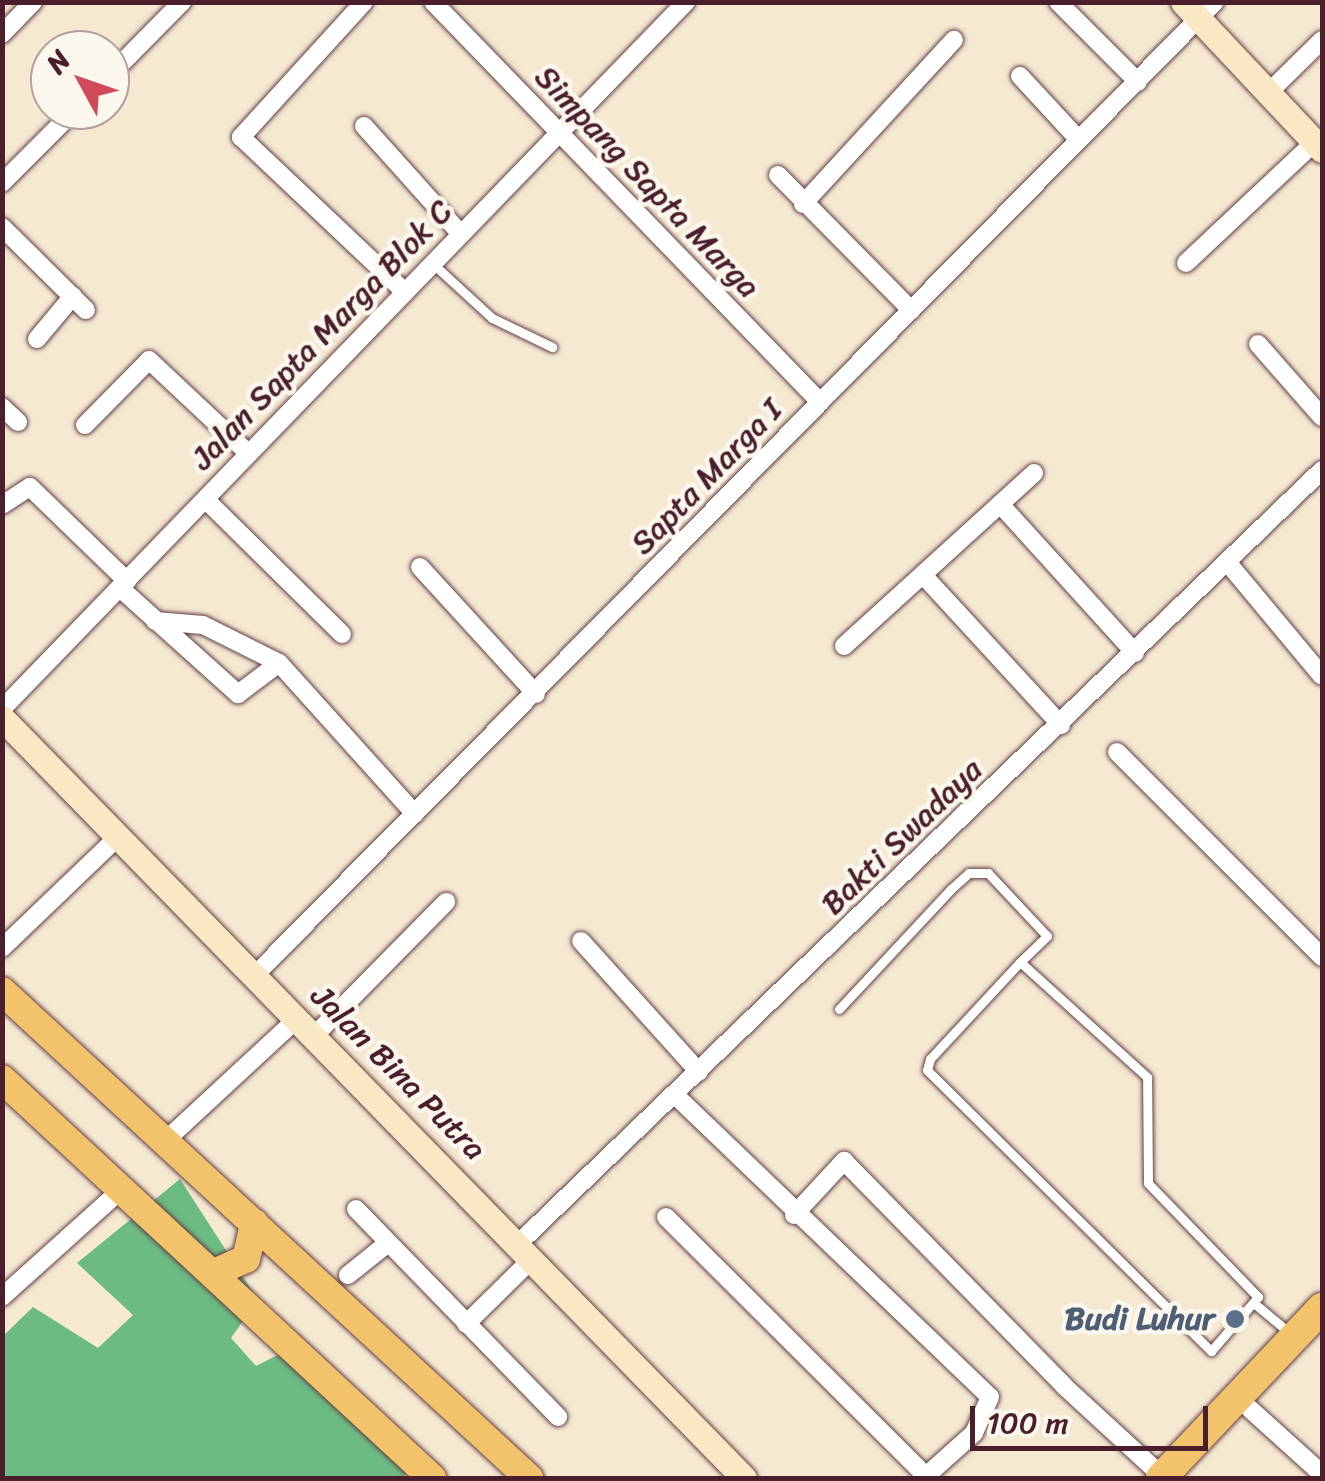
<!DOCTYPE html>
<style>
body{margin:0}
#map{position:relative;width:1325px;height:1481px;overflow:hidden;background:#f5e9d2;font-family:Sriracha,sans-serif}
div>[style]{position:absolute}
.forest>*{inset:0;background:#6dbb84}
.roads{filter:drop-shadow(0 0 2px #643d44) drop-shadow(0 0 2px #643d44)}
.lane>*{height:9px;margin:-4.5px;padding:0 4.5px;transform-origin:4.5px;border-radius:4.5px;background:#fff}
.street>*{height:18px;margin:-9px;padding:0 9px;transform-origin:9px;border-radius:9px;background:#fff}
.secondary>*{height:25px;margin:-12.5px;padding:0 12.5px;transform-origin:12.5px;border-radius:12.5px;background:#fae7c3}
.primary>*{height:28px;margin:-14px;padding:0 14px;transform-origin:14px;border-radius:14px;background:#f2c36a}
.highway>*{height:30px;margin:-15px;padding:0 15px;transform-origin:15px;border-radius:15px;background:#f2c36a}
.dots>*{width:28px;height:28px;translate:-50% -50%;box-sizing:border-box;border:5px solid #fbf7ec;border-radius:50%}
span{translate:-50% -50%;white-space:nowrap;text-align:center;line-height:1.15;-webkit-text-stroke:9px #fbf7ec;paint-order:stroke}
.street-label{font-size:32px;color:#4a1f2b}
.service-label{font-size:32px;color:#4e5e75;font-weight:700}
.right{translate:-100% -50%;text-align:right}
.frame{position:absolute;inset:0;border:5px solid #4a1f2b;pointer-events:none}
.north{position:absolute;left:30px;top:30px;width:100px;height:100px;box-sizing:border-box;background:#fbf7ec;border:2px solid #b4a19f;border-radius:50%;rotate:310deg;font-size:28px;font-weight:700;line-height:40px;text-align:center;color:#4a1f2b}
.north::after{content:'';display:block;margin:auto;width:35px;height:45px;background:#d1495b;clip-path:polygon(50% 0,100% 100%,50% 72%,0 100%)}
.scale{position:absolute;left:970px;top:1406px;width:238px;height:45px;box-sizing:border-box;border:5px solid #4a1f2b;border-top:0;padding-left:12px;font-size:30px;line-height:35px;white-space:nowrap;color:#4a1f2b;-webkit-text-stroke:8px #fbf7ec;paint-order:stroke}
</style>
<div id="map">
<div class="forest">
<div style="clip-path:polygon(180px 1179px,258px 1300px,231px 1338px,256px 1366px,301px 1343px,415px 1459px,403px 1478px,3px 1478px,3px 1336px,33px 1307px,98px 1348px,133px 1315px,77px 1263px)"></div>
</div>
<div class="roads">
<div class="lane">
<div style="left:432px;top:263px;width:81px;rotate:42.5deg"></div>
<div style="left:492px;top:318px;width:67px;rotate:25.8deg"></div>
<div style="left:839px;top:1009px;width:164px;rotate:-47deg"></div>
<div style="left:951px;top:889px;width:24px;rotate:-42deg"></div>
<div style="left:969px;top:873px;width:19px"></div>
<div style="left:988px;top:873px;width:86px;rotate:46.9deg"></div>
<div style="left:1047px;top:936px;width:37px;rotate:136deg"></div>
<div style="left:1020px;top:962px;width:132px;rotate:132.9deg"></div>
<div style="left:930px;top:1059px;width:11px;rotate:105deg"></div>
<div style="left:927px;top:1070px;width:400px;rotate:44.7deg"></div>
<div style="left:1211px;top:1351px;width:72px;rotate:-49deg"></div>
<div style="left:1258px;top:1297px;width:158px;rotate:-134deg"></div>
<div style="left:1148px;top:1183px;width:106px;rotate:-90.5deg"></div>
<div style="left:1147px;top:1077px;width:171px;rotate:-137.8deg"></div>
<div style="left:1255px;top:1304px;width:47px;rotate:39.8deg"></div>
</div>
<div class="street">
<div style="left:364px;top:2px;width:183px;rotate:132.3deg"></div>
<div style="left:241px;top:137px;width:226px;rotate:43.4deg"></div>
<div style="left:433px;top:2px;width:557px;rotate:45.95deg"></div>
<div style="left:1058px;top:2px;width:113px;rotate:45deg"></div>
<div style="left:2px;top:34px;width:45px;rotate:-45.9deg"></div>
<div style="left:110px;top:75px;width:103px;rotate:-45.4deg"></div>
<div style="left:1020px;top:76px;width:87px;rotate:47.3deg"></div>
<div style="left:1269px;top:92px;width:74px;rotate:-44.5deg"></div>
<div style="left:364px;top:126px;width:144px;rotate:48.1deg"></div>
<div style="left:778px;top:175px;width:190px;rotate:45.4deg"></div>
<div style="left:2px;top:183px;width:103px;rotate:-45deg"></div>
<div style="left:803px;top:204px;width:223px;rotate:-47.4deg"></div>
<div style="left:2px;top:227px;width:118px;rotate:44.7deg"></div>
<div style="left:1186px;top:263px;width:177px;rotate:-43.2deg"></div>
<div style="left:37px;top:339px;width:56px;rotate:-50.1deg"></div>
<div style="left:1258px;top:344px;width:97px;rotate:48.8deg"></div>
<div style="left:2px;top:407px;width:22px;rotate:43deg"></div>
<div style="left:85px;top:425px;width:91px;rotate:-45.4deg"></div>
<div style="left:149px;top:360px;width:137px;rotate:43.2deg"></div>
<div style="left:206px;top:500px;width:191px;rotate:44.6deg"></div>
<div style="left:1000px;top:504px;width:201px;rotate:47.8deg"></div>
<div style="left:2px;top:505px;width:33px;rotate:-33deg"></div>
<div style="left:30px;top:487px;width:135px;rotate:44.1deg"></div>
<div style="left:1227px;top:562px;width:148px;rotate:50.2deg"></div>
<div style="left:420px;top:567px;width:172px;rotate:47.6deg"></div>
<div style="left:923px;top:575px;width:204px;rotate:47.4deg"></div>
<div style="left:120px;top:588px;width:159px;rotate:41.9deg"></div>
<div style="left:238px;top:694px;width:51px;rotate:-37.1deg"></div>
<div style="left:279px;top:663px;width:203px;rotate:48deg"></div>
<div style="left:155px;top:621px;width:48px;rotate:4.8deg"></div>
<div style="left:203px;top:625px;width:85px;rotate:26.6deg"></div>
<div style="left:844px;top:646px;width:257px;rotate:-42.3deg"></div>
<div style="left:2px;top:709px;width:984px;rotate:-45.95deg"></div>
<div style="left:1117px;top:752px;width:290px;rotate:45deg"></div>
<div style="left:581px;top:941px;width:176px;rotate:48deg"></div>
<div style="left:2px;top:948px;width:163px;rotate:-43.8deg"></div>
<div style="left:256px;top:974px;width:1365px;rotate:-45.39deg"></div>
<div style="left:315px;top:1035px;width:187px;rotate:-45.4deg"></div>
<div style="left:675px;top:1095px;width:436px;rotate:43.8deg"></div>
<div style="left:990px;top:1397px;width:39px;rotate:114deg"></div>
<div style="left:974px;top:1433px;width:64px;rotate:138.1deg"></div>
<div style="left:165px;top:1141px;width:181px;rotate:-42.8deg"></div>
<div style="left:356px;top:1209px;width:290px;rotate:45.8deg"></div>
<div style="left:794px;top:1215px;width:74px;rotate:-47.2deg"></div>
<div style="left:844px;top:1161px;width:315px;rotate:45.6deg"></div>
<div style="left:1064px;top:1386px;width:134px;rotate:42.6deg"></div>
<div style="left:666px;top:1217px;width:370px;rotate:44.9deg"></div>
<div style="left:520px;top:1242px;width:1113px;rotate:-43.91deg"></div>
<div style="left:348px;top:1275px;width:51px;rotate:-38.7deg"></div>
<div style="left:2px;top:1297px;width:163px;rotate:-42deg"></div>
<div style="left:466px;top:1324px;width:94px;rotate:-44.6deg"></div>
<div style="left:1250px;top:1409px;width:97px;rotate:42.1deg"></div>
</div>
<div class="secondary">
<div style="left:1183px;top:2px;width:203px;rotate:46.8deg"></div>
<div style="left:2px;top:718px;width:1062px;rotate:45.69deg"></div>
</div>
<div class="primary">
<div style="left:2px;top:991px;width:718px;rotate:42.74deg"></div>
<div style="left:2px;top:1079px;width:587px;rotate:42.86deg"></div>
<div style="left:214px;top:1273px;width:35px;rotate:-24deg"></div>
<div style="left:246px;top:1259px;width:37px;rotate:-77deg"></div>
</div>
<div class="highway">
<div style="left:1161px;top:1478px;width:234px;rotate:-46.6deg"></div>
</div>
</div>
<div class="dots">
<div style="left:1235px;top:1319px;background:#5c6f8a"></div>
</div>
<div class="street-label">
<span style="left:647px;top:182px;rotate:46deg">Simpang Sapta Marga</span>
<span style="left:322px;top:335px;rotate:-46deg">Jalan Sapta Marga Blok C</span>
<span style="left:707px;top:477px;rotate:-46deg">Sapta Marga I</span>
<span style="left:902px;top:837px;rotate:-44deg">Bakti Swadaya</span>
<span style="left:398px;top:1073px;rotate:45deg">Jalan Bina Putra</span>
</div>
<div class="service-label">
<span class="right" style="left:1215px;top:1319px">Budi Luhur</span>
</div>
<div class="frame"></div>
<div class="north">N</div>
<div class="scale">100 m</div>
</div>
